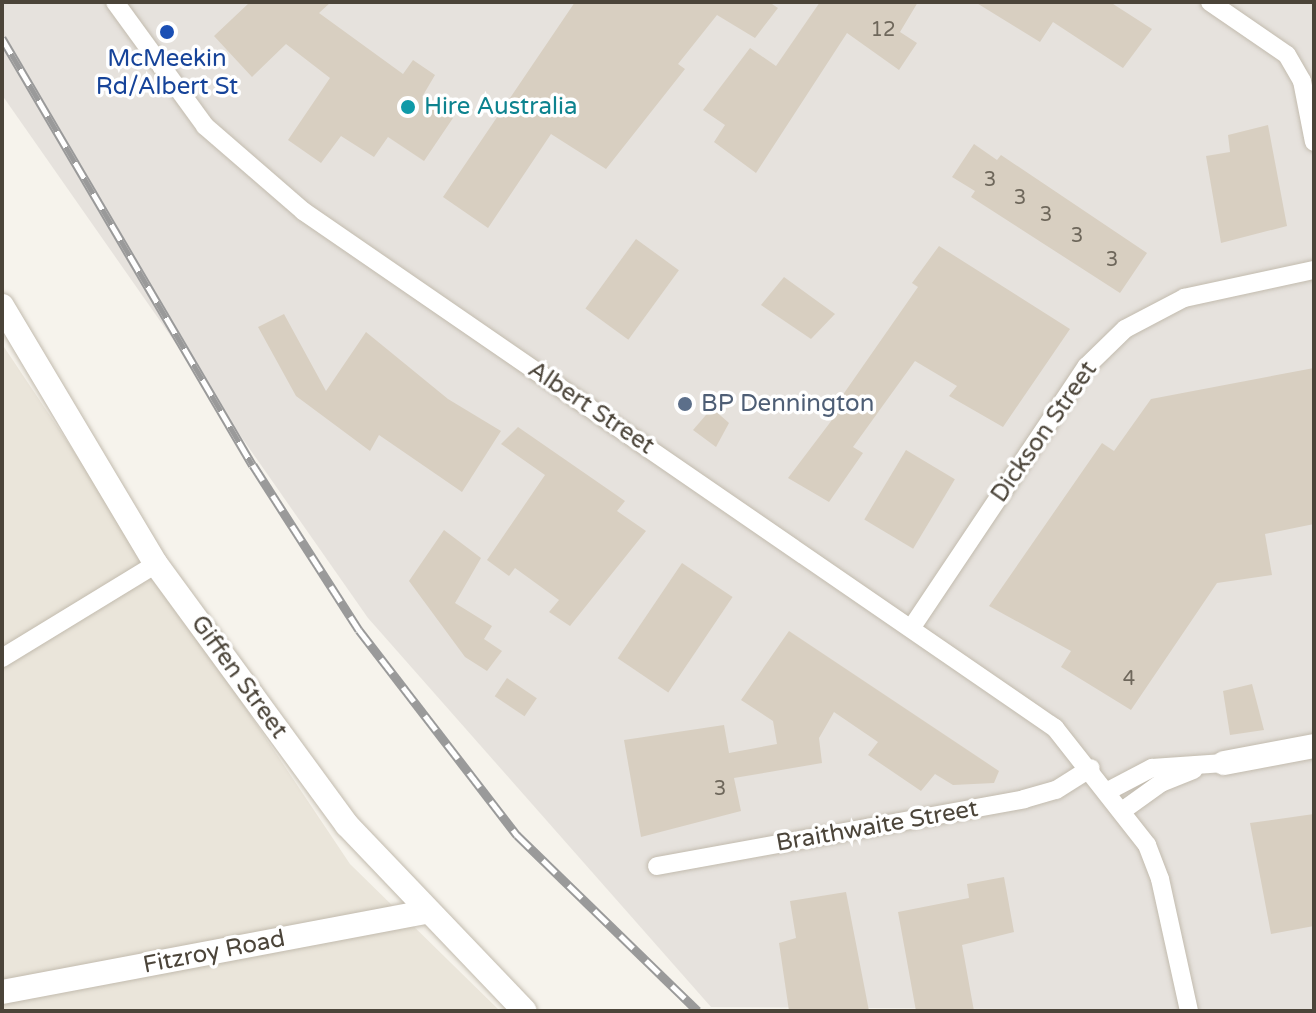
<!DOCTYPE html>
<style>
body{margin:0}
#map{position:relative;width:1316px;height:1013px;overflow:hidden;background:#f6f3ec;font-family:"Varela Round",sans-serif}
div>[style]{position:absolute}
.residential>*{inset:0;background:#eae5da}
.industrial>*{inset:0;background:#e6e2dd}
.building>*{inset:0;background:#d8cfc1;transform-origin:0 0}
.roads{filter:drop-shadow(0 0 2px #c2bbae) drop-shadow(0 0 2px #c2bbae)}
.minor>*{height:18px;margin:-9px;padding:0 9px;transform-origin:9px;border-radius:9px;background:#fff}
.tertiary>*{height:24px;margin:-12px;padding:0 12px;transform-origin:12px;border-radius:12px;background:#fff}
.rail>*{height:9px;margin-top:-4.5px;transform-origin:0;background:repeating-linear-gradient(90deg,#fff 0 18px,#9a9a9a 0 36px);box-sizing:border-box;border-block:2px solid #9a9a9a}
.dots>*{width:22px;height:22px;translate:-50% -50%;box-sizing:border-box;border:4px solid #fff;border-radius:50%}
span{translate:-50% -50%;white-space:nowrap;text-align:center;line-height:1.15;-webkit-text-stroke:7px #fff;paint-order:stroke}
.number-label{font-size:20px;color:#6e675b}
.number-label span{-webkit-text-stroke-width:0}
.transit-label{font-size:24px;color:#164399}
.culture-label{font-size:24px;color:#0d838f}
.left{translate:0 -50%;text-align:left}
.service-label{font-size:24px;color:#4e5e75}
.street-label{font-size:24px;color:#4b4439}
.frame{position:absolute;inset:0;border:4px solid #4b4439;pointer-events:none}
</style>
<div id="map">
<div class="residential">
<div style="clip-path:polygon(2px 344px,350px 864px,500px 1011px,2px 1011px)"></div>
</div>
<div class="industrial">
<div style="clip-path:polygon(2px 2px,1314px 2px,1314px 1011px,711px 1007px,368px 618px,2px 95px)"></div>
</div>
<div class="building">
<div style="clip-path:polygon(250px 2px,331px 2px,319px 13px,403px 74px,413px 60px,435px 75px,422px 97px,453px 118px,424px 161px,388px 137px,374px 157px,341px 136px,321px 163px,288px 140px,330px 78px,286px 44px,252px 77px,214px 36px)"></div>
<div style="clip-path:polygon(575px 2px,769px 2px,778px 8px,755px 38px,717px 15px,678px 64px,685px 69px,606px 169px,551px 134px,488px 228px,443px 197px)"></div>
<div style="clip-path:polygon(820px 2px,918px 2px,900px 32px,917px 43px,899px 70px,847px 33px,756px 173px,714px 142px,725px 125px,703px 110px,750px 48px,776px 66px)"></div>
<div style="clip-path:polygon(975px 2px,1110px 2px,1152px 29px,1123px 68px,1053px 22px,1040px 42px)"></div>
<div style="clip-path:polygon(1268px 125px,1287px 226px,1221px 243px,1206px 156px,1230px 152px,1228px 135px)"></div>
<div style="clip-path:polygon(974px 144px,997px 160px,1001px 155px,1147px 253px,1120px 293px,971px 197px,975px 191px,952px 177px)"></div>
<div style="left:636px;top:239px;width:53px;height:86px;rotate:36deg"></div>
<div style="clip-path:polygon(939px 246px,1070px 329px,1003px 427px,949px 396px,957px 386px,915px 361px,853px 447px,863px 453px,829px 502px,788px 478px,838px 412px,833px 409px,918px 287px,912px 283px)"></div>
<div style="clip-path:polygon(784px 277px,835px 314px,811px 339px,761px 305px)"></div>
<div style="clip-path:polygon(284px 314px,326px 391px,366px 332px,448px 399px,501px 431px,462px 492px,379px 435px,370px 451px,296px 396px,258px 327px)"></div>
<div style="clip-path:polygon(1314px 368px,1314px 524px,1265px 534px,1272px 575px,1217px 583px,1131px 710px,1061px 667px,1071px 651px,989px 606px,1102px 443px,1114px 451px,1151px 399px)"></div>
<div style="clip-path:polygon(712px 408px,729px 423px,716px 447px,693px 430px)"></div>
<div style="clip-path:polygon(518px 427px,625px 501px,617px 511px,646px 531px,570px 626px,549px 612px,559px 600px,515px 568px,509px 576px,487px 560px,545px 475px,501px 444px)"></div>
<div style="left:906px;top:450px;width:57px;height:81px;rotate:31deg"></div>
<div style="clip-path:polygon(444px 530px,481px 558px,455px 603px,492px 626px,484px 639px,502px 651px,487px 671px,465px 657px,409px 581px)"></div>
<div style="left:682px;top:563px;width:61px;height:115px;rotate:34deg"></div>
<div style="clip-path:polygon(789px 631px,999px 771px,994px 783px,953px 785px,935px 774px,921px 791px,868px 755px,878px 742px,834px 712px,819px 738px,822px 763px,734px 778px,741px 811px,641px 837px,624px 740px,724px 725px,729px 753px,777px 744px,773px 721px,741px 700px)"></div>
<div style="left:507px;top:678px;width:36px;height:22px;rotate:34deg"></div>
<div style="clip-path:polygon(1252px 684px,1264px 730px,1230px 735px,1223px 691px)"></div>
<div style="clip-path:polygon(1314px 814px,1314px 926px,1271px 934px,1250px 823px)"></div>
<div style="clip-path:polygon(1004px 877px,1014px 932px,962px 945px,974px 1011px,916px 1011px,898px 912px,969px 898px,967px 884px)"></div>
<div style="clip-path:polygon(846px 892px,869px 1011px,789px 1011px,779px 943px,796px 938px,790px 901px)"></div>
</div>
<div class="roads">
<div class="minor">
<div style="left:115px;top:2px;width:153px;rotate:54deg"></div>
<div style="left:205px;top:126px;width:130px;rotate:40.9deg"></div>
<div style="left:303px;top:211px;width:913px;rotate:34.51deg"></div>
<div style="left:1055px;top:728px;width:149px;rotate:51.8deg"></div>
<div style="left:1147px;top:845px;width:36px;rotate:69deg"></div>
<div style="left:1160px;top:879px;width:135px;rotate:77.6deg"></div>
<div style="left:1210px;top:2px;width:93px;rotate:34.5deg"></div>
<div style="left:1287px;top:55px;width:30px;rotate:60deg"></div>
<div style="left:1302px;top:81px;width:62px;rotate:78.9deg"></div>
<div style="left:912px;top:627px;width:314px;rotate:-56.2deg"></div>
<div style="left:1087px;top:366px;width:53px;rotate:-44.2deg"></div>
<div style="left:1125px;top:329px;width:67px;rotate:-27.7deg"></div>
<div style="left:1184px;top:298px;width:133px;rotate:-12.2deg"></div>
<div style="left:2px;top:658px;width:180px;rotate:-31.4deg"></div>
<div style="left:1108px;top:791px;width:50px;rotate:-27.6deg"></div>
<div style="left:1152px;top:768px;width:72px;rotate:-4deg"></div>
<div style="left:1122px;top:811px;width:48px;rotate:-35.7deg"></div>
<div style="left:1161px;top:783px;width:35px;rotate:-22deg"></div>
<div style="left:657px;top:866px;width:373px;rotate:-10.3deg"></div>
<div style="left:1024px;top:799px;width:33px;rotate:-16deg"></div>
<div style="left:1056px;top:790px;width:41px;rotate:-32.2deg"></div>
</div>
<div class="tertiary">
<div style="left:2px;top:306px;width:300px;rotate:59.2deg"></div>
<div style="left:156px;top:564px;width:323px;rotate:53.8deg"></div>
<div style="left:347px;top:825px;width:257px;rotate:46.3deg"></div>
<div style="left:1224px;top:763px;width:92px;rotate:-10.7deg"></div>
<div style="left:2px;top:992px;width:431px;rotate:-10.7deg"></div>
</div>
</div>
<div class="rail">
<div style="left:2px;top:38px;width:495px;rotate:59.6deg"></div>
<div style="left:253px;top:465px;width:196px;rotate:57.3deg"></div>
<div style="left:359px;top:630px;width:259px;rotate:52.4deg"></div>
<div style="left:517px;top:835px;width:252px;rotate:44.2deg"></div>
</div>
<div class="dots">
<div style="left:167px;top:32px;background:#1a4fb4"></div>
<div style="left:408px;top:107px;background:#0f9aa8"></div>
<div style="left:685px;top:404px;background:#5c6f8a"></div>
</div>
<div class="number-label">
<span style="left:883px;top:30px">12</span>
<span style="left:990px;top:180px">3</span>
<span style="left:1020px;top:198px">3</span>
<span style="left:1046px;top:215px">3</span>
<span style="left:1077px;top:236px">3</span>
<span style="left:1112px;top:260px">3</span>
<span style="left:1129px;top:679px">4</span>
<span style="left:720px;top:789px">3</span>
</div>
<div class="transit-label">
<span style="left:167px;top:73px">McMeekin<br>Rd/Albert St</span>
</div>
<div class="culture-label">
<span class="left" style="left:424px;top:107px">Hire Australia</span>
</div>
<div class="service-label">
<span class="left" style="left:701px;top:404px">BP Dennington</span>
</div>
<div class="street-label">
<span style="left:591px;top:408px;rotate:34deg">Albert Street</span>
<span style="left:1044px;top:432px;rotate:-55deg">Dickson Street</span>
<span style="left:239px;top:677px;rotate:54deg">Giffen Street</span>
<span style="left:877px;top:826px;rotate:-10deg">Braithwaite Street</span>
<span style="left:214px;top:952px;rotate:-11deg">Fitzroy Road</span>
</div>
<div class="frame"></div>
</div>
